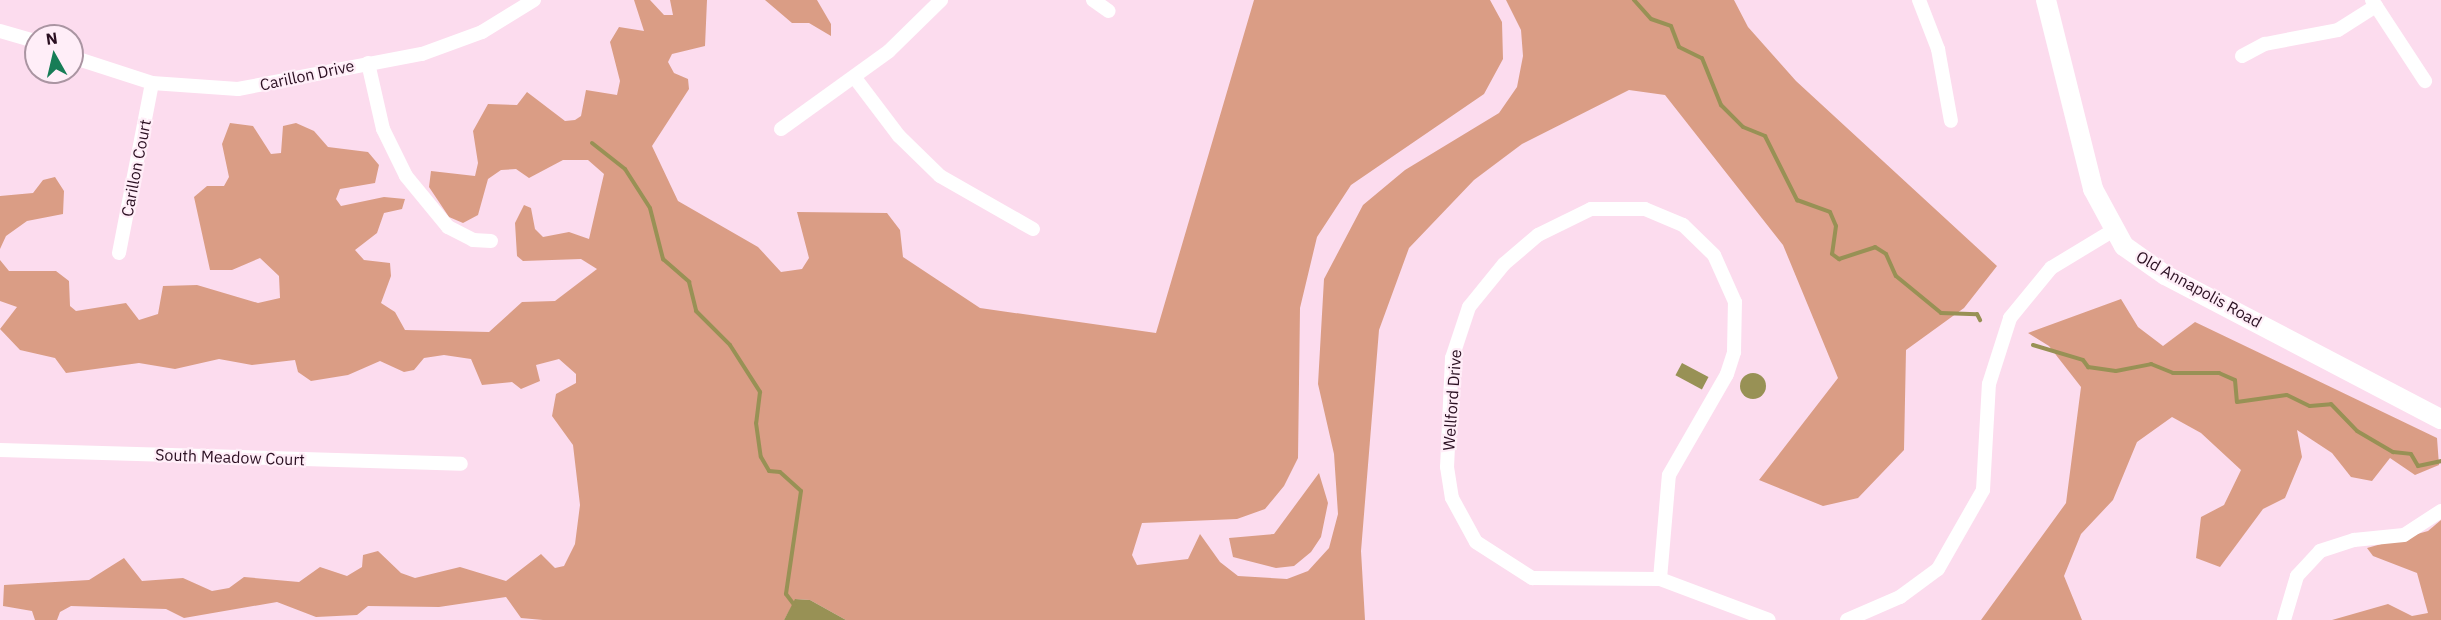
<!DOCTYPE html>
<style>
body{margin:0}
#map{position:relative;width:2441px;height:620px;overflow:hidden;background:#fcdcee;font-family:"IBM Plex Sans",sans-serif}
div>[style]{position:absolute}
.forest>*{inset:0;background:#da9d85}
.water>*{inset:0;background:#989155;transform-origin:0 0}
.round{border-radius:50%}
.stream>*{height:4px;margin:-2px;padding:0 2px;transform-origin:2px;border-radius:2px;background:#989155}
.street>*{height:14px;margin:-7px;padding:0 7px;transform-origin:7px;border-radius:7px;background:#fff}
.secondary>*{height:20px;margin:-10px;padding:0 10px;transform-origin:10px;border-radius:10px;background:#fff}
span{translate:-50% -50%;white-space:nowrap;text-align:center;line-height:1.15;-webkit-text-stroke:4.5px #ffeef8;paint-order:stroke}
.street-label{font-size:16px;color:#2a0f21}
.north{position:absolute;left:24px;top:24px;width:60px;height:60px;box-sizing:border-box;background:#ffeef8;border:2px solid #aa95a2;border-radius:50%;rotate:352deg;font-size:16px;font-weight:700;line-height:24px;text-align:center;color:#2a0f21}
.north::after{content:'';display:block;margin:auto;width:21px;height:27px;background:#177d57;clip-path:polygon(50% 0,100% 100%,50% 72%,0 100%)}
</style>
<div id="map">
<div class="forest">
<div style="clip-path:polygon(634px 0,650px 0,664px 15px,673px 15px,670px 0,707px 0,705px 46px,672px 54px,668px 62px,674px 73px,688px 79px,689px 89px,652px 146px,678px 201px,758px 247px,781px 272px,802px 269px,809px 258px,797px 212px,887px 213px,900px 230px,903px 257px,980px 308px,1156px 333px,1254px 0,1490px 0,1502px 22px,1503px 59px,1484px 94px,1351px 185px,1317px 237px,1300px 308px,1298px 458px,1284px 486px,1265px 509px,1237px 519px,1142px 523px,1132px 555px,1137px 565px,1188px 559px,1200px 534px,1220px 562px,1238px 576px,1287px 579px,1308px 571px,1329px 548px,1338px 514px,1334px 454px,1318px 384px,1324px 279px,1363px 205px,1405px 170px,1499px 113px,1517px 87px,1523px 56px,1521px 30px,1506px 0,1734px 0,1748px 27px,1796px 81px,1997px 266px,1964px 308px,1906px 350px,1904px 450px,1858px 498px,1823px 506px,1759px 480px,1838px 378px,1783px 245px,1665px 95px,1629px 90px,1522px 144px,1474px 180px,1409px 248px,1379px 330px,1361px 551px,1365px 620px,846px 620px,810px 600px,796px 599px,784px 620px,543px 620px,521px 618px,506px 597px,439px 607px,368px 606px,357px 615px,316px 617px,277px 602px,184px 618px,166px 609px,71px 606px,60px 612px,57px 620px,35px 620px,32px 611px,3px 606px,4px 585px,89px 580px,124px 558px,142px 581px,183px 578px,212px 591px,229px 588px,244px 577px,299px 582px,320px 567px,347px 576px,362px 567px,363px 555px,378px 551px,401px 573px,415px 578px,460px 567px,506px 581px,541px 554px,555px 568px,564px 566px,575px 544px,580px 505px,573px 445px,552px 416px,556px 394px,576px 383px,576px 374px,559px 359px,536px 365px,540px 381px,521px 389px,512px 382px,482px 385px,471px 359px,444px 355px,424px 358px,414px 370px,404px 372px,380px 361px,348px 375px,311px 381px,298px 372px,295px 360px,252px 365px,219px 359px,175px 369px,139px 363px,66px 373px,55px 358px,20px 350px,0 329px,17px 307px,0 301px,0 260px,9px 271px,56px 271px,69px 281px,70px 306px,76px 311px,126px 303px,139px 320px,158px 314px,163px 286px,197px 285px,258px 303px,280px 298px,279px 276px,260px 258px,232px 270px,210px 270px,194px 197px,207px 186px,224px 186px,229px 177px,222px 144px,230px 123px,253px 126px,271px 154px,281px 153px,283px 126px,296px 123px,314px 131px,328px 147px,368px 152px,379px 165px,375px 183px,340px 189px,336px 199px,341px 206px,384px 197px,405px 199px,402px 209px,384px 213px,377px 233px,355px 250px,364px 260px,390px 263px,391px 276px,381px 303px,395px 312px,405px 330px,489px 332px,522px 302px,555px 301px,597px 269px,581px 259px,523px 261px,517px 256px,515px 223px,524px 205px,531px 208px,535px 229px,543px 237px,569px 232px,589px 239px,604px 174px,588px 160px,563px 160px,529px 178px,516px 169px,501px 170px,488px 179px,478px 215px,463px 223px,449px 217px,429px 187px,431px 171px,475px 176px,478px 163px,473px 131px,488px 104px,517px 105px,527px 92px,565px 121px,575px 120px,581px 116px,586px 90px,617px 95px,620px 81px,610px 42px,619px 27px,644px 31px)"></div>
<div style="clip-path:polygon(765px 0,817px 0,831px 24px,831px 36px,809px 23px,792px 23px)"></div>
<div style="clip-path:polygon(55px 177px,64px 191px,63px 214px,27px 221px,6px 236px,0 249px,0 196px,33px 193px,43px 180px)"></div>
<div style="clip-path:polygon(2121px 299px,2138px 327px,2163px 346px,2195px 322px,2437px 438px,2439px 465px,2415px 475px,2390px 458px,2372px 481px,2351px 477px,2332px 453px,2297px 430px,2302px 457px,2285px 498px,2263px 509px,2220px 567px,2196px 558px,2201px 517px,2224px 505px,2241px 470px,2201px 433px,2172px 417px,2137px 442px,2113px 500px,2081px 534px,2064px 576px,2082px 620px,1981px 620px,2066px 503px,2081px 387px,2049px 346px,2028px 333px)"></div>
<div style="clip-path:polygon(1319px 473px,1328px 503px,1321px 537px,1311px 552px,1294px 566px,1276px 568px,1233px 557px,1229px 538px,1274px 534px)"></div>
<div style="clip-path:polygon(2441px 520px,2441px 620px,2332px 620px,2388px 604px,2412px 616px,2428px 613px,2417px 573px,2373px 556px,2367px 548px,2428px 531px)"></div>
</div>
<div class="water">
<div style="left:1682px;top:363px;width:30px;height:14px;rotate:28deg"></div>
<div class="round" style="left:1740px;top:373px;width:26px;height:26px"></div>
<div style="clip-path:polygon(795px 599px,810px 600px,846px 620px,784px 620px)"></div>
</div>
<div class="stream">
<div style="left:1634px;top:0;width:25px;rotate:48deg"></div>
<div style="left:1651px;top:19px;width:21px;rotate:19deg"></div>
<div style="left:1671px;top:26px;width:22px;rotate:69deg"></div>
<div style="left:1679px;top:47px;width:25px;rotate:26deg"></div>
<div style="left:1702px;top:58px;width:51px;rotate:68deg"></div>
<div style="left:1721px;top:105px;width:31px;rotate:45deg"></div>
<div style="left:1743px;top:127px;width:24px;rotate:22deg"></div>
<div style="left:1765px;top:136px;width:72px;rotate:63.4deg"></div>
<div style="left:1797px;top:200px;width:35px;rotate:20deg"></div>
<div style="left:1830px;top:212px;width:15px;rotate:67deg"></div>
<div style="left:1836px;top:226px;width:28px;rotate:98deg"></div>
<div style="left:1832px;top:254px;width:9px;rotate:36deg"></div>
<div style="left:1839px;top:259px;width:38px;rotate:-18deg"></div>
<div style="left:1875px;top:247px;width:13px;rotate:32deg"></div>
<div style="left:1886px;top:254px;width:24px;rotate:66deg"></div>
<div style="left:1896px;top:276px;width:58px;rotate:39.4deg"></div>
<div style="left:1941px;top:313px;width:36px;rotate:2deg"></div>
<div style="left:1977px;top:314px;width:7px;rotate:63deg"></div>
<div style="left:592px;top:143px;width:42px;rotate:38.2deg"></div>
<div style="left:625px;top:169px;width:46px;rotate:57.3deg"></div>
<div style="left:650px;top:208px;width:53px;rotate:75.7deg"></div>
<div style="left:663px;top:259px;width:35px;rotate:41deg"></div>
<div style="left:689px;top:282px;width:30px;rotate:76deg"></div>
<div style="left:696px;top:311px;width:48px;rotate:45deg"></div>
<div style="left:730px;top:345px;width:56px;rotate:57.4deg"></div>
<div style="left:760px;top:392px;width:31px;rotate:97deg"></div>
<div style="left:756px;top:423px;width:34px;rotate:82deg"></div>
<div style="left:761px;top:457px;width:16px;rotate:60deg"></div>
<div style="left:769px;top:471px;width:11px;rotate:5deg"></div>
<div style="left:780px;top:472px;width:28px;rotate:42deg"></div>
<div style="left:801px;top:491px;width:104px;rotate:98.3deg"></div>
<div style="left:786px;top:594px;width:15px;rotate:53deg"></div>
<div style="left:2033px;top:345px;width:52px;rotate:16.7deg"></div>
<div style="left:2083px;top:360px;width:9px;rotate:54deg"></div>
<div style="left:2088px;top:367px;width:28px;rotate:8deg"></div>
<div style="left:2116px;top:371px;width:36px;rotate:-11deg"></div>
<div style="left:2151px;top:364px;width:24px;rotate:22deg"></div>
<div style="left:2173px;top:373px;width:46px"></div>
<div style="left:2219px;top:373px;width:17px;rotate:24deg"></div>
<div style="left:2235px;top:380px;width:22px;rotate:85deg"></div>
<div style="left:2237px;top:402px;width:50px;rotate:-8deg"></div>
<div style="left:2287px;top:395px;width:25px;rotate:26deg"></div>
<div style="left:2310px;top:406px;width:21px;rotate:-5deg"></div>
<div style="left:2331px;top:404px;width:37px;rotate:46deg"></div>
<div style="left:2357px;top:431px;width:42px;rotate:30.3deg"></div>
<div style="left:2393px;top:452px;width:18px;rotate:6deg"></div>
<div style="left:2411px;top:454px;width:14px;rotate:60deg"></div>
<div style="left:2418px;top:466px;width:24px;rotate:-12deg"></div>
</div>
<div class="street">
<div style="left:1093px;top:0;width:19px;rotate:35deg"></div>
<div style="left:1919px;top:0;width:53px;rotate:68.8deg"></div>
<div style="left:1938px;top:49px;width:73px;rotate:79.8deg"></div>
<div style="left:2372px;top:0;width:97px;rotate:56.8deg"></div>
<div style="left:0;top:31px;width:37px;rotate:16deg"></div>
<div style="left:2242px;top:56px;width:26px;rotate:-28deg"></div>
<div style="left:2265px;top:44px;width:74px;rotate:-10.9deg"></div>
<div style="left:2338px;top:30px;width:45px;rotate:-32.3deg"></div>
<div style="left:72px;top:57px;width:84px;rotate:18deg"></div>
<div style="left:152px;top:83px;width:86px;rotate:4deg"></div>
<div style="left:238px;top:89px;width:187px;rotate:-10.8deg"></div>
<div style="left:422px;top:54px;width:64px;rotate:-20.1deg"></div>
<div style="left:482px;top:32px;width:61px;rotate:-31.6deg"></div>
<div style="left:368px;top:63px;width:68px;rotate:77.2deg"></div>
<div style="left:383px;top:129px;width:52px;rotate:63.9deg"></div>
<div style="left:406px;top:176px;width:66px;rotate:50.5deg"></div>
<div style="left:448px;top:227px;width:28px;rotate:27deg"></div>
<div style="left:473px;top:240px;width:18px;rotate:3deg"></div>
<div style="left:855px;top:78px;width:73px;rotate:52.8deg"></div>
<div style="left:899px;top:136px;width:57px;rotate:44.3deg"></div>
<div style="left:940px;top:176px;width:107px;rotate:29.7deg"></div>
<div style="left:781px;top:129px;width:133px;rotate:-35.8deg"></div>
<div style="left:889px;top:51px;width:73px;rotate:-44.4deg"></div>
<div style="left:119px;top:253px;width:173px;rotate:-79deg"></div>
<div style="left:0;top:450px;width:461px;rotate:1.7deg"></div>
<div style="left:1660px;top:579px;width:104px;rotate:-85.1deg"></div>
<div style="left:1669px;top:475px;width:116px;rotate:-60.1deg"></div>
<div style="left:1727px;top:374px;width:23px;rotate:-72deg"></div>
<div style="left:1734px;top:352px;width:50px;rotate:-88.9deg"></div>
<div style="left:1735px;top:302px;width:51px;rotate:-114.1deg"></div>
<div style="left:1714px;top:255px;width:43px;rotate:-135.9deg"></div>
<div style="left:1683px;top:225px;width:41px;rotate:-157.2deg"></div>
<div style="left:1645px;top:209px;width:54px;rotate:180deg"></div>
<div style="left:1591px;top:209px;width:59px;rotate:153.9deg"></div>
<div style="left:1538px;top:235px;width:45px;rotate:139.5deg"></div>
<div style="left:1504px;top:264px;width:55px;rotate:129.1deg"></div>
<div style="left:1469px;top:307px;width:54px;rotate:108.4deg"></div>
<div style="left:1452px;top:358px;width:109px;rotate:92.6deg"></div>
<div style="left:1447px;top:467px;width:31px;rotate:81deg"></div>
<div style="left:1452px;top:498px;width:50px;rotate:61.4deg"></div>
<div style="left:1476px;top:542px;width:67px;rotate:32.7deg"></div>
<div style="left:1532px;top:578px;width:128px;rotate:0.4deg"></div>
<div style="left:1660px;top:579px;width:116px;rotate:20.6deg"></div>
<div style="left:1847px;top:620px;width:58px;rotate:-23.5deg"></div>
<div style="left:1900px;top:597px;width:47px;rotate:-36.4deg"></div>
<div style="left:1938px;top:569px;width:91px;rotate:-60.3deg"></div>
<div style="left:1983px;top:490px;width:106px;rotate:-86.8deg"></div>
<div style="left:1989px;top:384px;width:69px;rotate:-72.3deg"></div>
<div style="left:2010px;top:318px;width:65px;rotate:-50.6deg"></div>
<div style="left:2051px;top:268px;width:71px;rotate:-31.2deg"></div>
<div style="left:2284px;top:620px;width:46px;rotate:-73.5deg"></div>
<div style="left:2297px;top:576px;width:34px;rotate:-47deg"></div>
<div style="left:2320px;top:551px;width:36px;rotate:-18deg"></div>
<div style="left:2354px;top:540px;width:50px;rotate:-5.7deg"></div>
<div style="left:2404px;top:535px;width:44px;rotate:-33deg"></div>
</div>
<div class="secondary">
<div style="left:2046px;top:0;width:195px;rotate:76deg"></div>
<div style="left:2093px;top:189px;width:65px;rotate:61.5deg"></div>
<div style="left:2124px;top:246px;width:50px;rotate:35.3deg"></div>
<div style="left:2165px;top:275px;width:311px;rotate:27.6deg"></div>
</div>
<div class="street-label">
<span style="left:307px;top:75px;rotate:-12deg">Carillon Drive</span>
<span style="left:136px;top:168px;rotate:-79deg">Carillon Court</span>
<span style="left:2199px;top:289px;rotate:29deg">Old Annapolis Road</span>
<span style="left:1452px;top:400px;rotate:-86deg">Wellford Drive</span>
<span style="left:230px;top:457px;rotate:2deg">South Meadow Court</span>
</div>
<div class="north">N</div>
</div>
